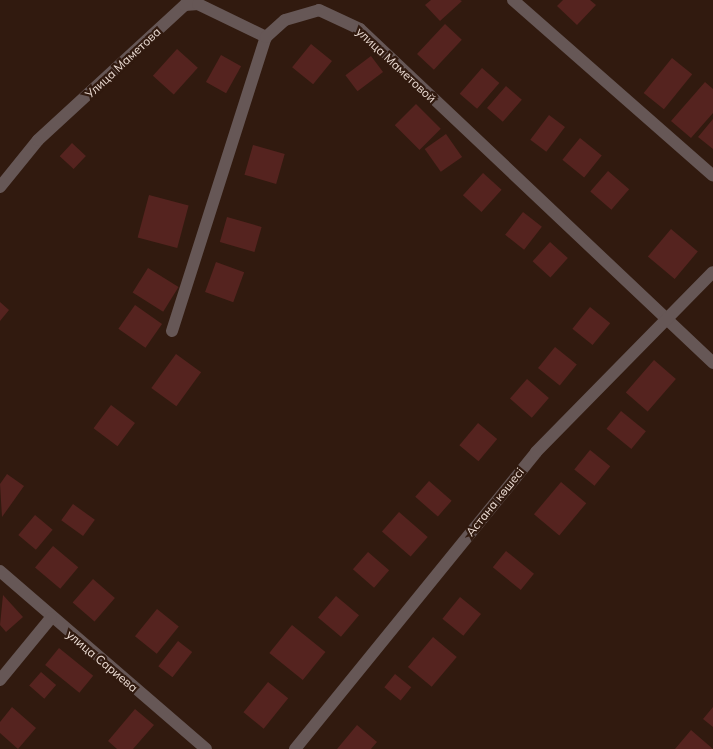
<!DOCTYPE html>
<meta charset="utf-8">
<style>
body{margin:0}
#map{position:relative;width:713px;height:749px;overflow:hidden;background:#311a0f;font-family:Mulish,sans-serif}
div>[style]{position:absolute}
.building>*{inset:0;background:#55231f;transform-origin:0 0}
.minor>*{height:12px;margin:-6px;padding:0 6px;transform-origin:6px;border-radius:6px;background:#665756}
span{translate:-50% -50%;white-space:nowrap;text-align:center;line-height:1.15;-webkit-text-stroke:4.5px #311a0f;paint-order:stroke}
.street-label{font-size:12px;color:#edddd5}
</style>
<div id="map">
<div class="building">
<div style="clip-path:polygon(431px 0,460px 0,462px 1px,440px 21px,425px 5px)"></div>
<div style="clip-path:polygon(563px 0,590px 0,596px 5px,577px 25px,557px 6px)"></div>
<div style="left:445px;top:24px;width:23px;height:41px;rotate:43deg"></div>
<div style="left:311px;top:44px;width:27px;height:30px;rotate:39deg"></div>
<div style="left:177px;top:49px;width:28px;height:36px;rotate:42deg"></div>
<div style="left:221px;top:55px;width:23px;height:31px;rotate:29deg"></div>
<div style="left:371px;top:56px;width:20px;height:32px;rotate:53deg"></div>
<div style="left:672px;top:58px;width:26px;height:45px;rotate:39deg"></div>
<div style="left:482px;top:68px;width:23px;height:34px;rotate:41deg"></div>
<div style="clip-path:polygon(705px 82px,713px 89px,713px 113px,691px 138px,671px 121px)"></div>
<div style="left:506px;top:86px;width:21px;height:29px;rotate:41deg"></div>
<div style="left:416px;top:104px;width:35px;height:30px;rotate:45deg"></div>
<div style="left:549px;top:115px;width:20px;height:31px;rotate:37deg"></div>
<div style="clip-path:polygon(713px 119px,713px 149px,698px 137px)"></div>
<div style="left:446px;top:134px;width:28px;height:26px;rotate:55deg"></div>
<div style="left:580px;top:138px;width:28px;height:28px;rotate:39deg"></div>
<div style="left:72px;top:143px;width:19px;height:18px;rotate:43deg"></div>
<div style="left:253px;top:145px;width:33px;height:31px;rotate:16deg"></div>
<div style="left:608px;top:171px;width:28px;height:27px;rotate:41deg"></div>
<div style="left:483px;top:173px;width:25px;height:30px;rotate:42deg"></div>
<div style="left:149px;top:195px;width:41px;height:44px;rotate:15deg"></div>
<div style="left:523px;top:212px;width:24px;height:29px;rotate:38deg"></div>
<div style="left:227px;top:217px;width:36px;height:26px;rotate:16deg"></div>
<div style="left:671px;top:229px;width:35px;height:36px;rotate:40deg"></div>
<div style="left:550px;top:242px;width:24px;height:26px;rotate:42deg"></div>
<div style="left:216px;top:262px;width:30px;height:32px;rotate:20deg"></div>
<div style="left:148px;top:268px;width:36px;height:29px;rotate:32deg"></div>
<div style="clip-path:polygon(0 302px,9px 310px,0 321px)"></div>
<div style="left:135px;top:305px;width:33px;height:29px;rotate:35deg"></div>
<div style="left:590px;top:307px;width:26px;height:28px;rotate:39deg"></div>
<div style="left:555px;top:347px;width:28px;height:27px;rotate:39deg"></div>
<div style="left:176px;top:354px;width:31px;height:42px;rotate:36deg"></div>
<div style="left:654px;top:360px;width:29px;height:43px;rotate:41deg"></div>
<div style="left:527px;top:379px;width:29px;height:26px;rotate:41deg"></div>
<div style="left:111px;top:405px;width:30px;height:29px;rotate:37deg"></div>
<div style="left:621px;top:411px;width:32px;height:23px;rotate:39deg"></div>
<div style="left:478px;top:423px;width:25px;height:29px;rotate:40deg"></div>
<div style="left:590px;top:450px;width:26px;height:25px;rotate:39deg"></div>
<div style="clip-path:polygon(7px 474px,24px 486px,2px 517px,0 484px)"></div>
<div style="left:429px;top:481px;width:30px;height:21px;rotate:41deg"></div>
<div style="left:561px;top:482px;width:33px;height:42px;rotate:40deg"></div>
<div style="left:73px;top:504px;width:27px;height:20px;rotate:36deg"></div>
<div style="left:399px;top:512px;width:38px;height:26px;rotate:41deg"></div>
<div style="left:35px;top:515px;width:23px;height:26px;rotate:40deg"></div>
<div style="left:53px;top:546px;width:33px;height:28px;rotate:40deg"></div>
<div style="left:506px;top:551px;width:36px;height:21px;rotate:39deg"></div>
<div style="left:368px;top:552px;width:28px;height:23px;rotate:41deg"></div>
<div style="left:93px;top:579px;width:29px;height:31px;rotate:41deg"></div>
<div style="clip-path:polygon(3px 595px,23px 617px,6px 632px,0 625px)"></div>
<div style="left:336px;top:596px;width:30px;height:28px;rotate:40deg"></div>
<div style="left:460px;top:597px;width:27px;height:28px;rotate:39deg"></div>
<div style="left:157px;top:609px;width:28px;height:35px;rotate:39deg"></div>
<div style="left:292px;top:625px;width:43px;height:36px;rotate:39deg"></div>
<div style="left:433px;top:637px;width:31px;height:39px;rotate:40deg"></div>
<div style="left:178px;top:641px;width:18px;height:32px;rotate:38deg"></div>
<div style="left:59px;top:648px;width:44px;height:22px;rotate:39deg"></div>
<div style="left:41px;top:672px;width:20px;height:18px;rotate:41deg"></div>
<div style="left:395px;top:674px;width:21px;height:17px;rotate:39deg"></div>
<div style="left:268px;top:682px;width:26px;height:39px;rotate:39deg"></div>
<div style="clip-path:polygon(12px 707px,36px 728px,18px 749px,0 733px,0 722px)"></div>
<div style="clip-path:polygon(713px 707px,713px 727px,703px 719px)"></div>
<div style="clip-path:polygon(135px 709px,154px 725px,133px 749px,117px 749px,108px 741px)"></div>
<div style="clip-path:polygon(357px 725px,377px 742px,371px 749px,337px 749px)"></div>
<div style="clip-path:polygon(691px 730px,713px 749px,675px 749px)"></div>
</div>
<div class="minor">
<div style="left:513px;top:0;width:266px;rotate:41.3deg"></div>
<div style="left:0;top:187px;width:60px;rotate:-51deg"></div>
<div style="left:38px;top:140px;width:200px;rotate:-42.6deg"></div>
<div style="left:185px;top:5px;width:13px;rotate:-4deg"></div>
<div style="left:198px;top:4px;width:76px;rotate:25.9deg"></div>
<div style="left:172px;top:331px;width:309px;rotate:-72.3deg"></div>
<div style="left:266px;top:37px;width:25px;rotate:-42deg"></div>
<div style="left:285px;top:20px;width:35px;rotate:-16deg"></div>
<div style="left:319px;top:10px;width:45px;rotate:24.9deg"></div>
<div style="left:360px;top:29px;width:486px;rotate:43.4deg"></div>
<div style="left:0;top:571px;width:272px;rotate:40.8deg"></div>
<div style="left:0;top:680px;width:80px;rotate:-50.6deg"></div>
<div style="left:295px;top:749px;width:382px;rotate:-50.9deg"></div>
<div style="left:536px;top:452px;width:252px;rotate:-45.5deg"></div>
</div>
<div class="street-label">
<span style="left:123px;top:63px;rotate:-43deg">Улица Маметова</span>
<span style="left:396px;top:65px;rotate:43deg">улица Маметовой</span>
<span style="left:495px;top:502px;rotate:-51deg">Астана көшесі</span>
<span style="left:102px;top:661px;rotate:40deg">улица Сариева</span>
</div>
</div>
